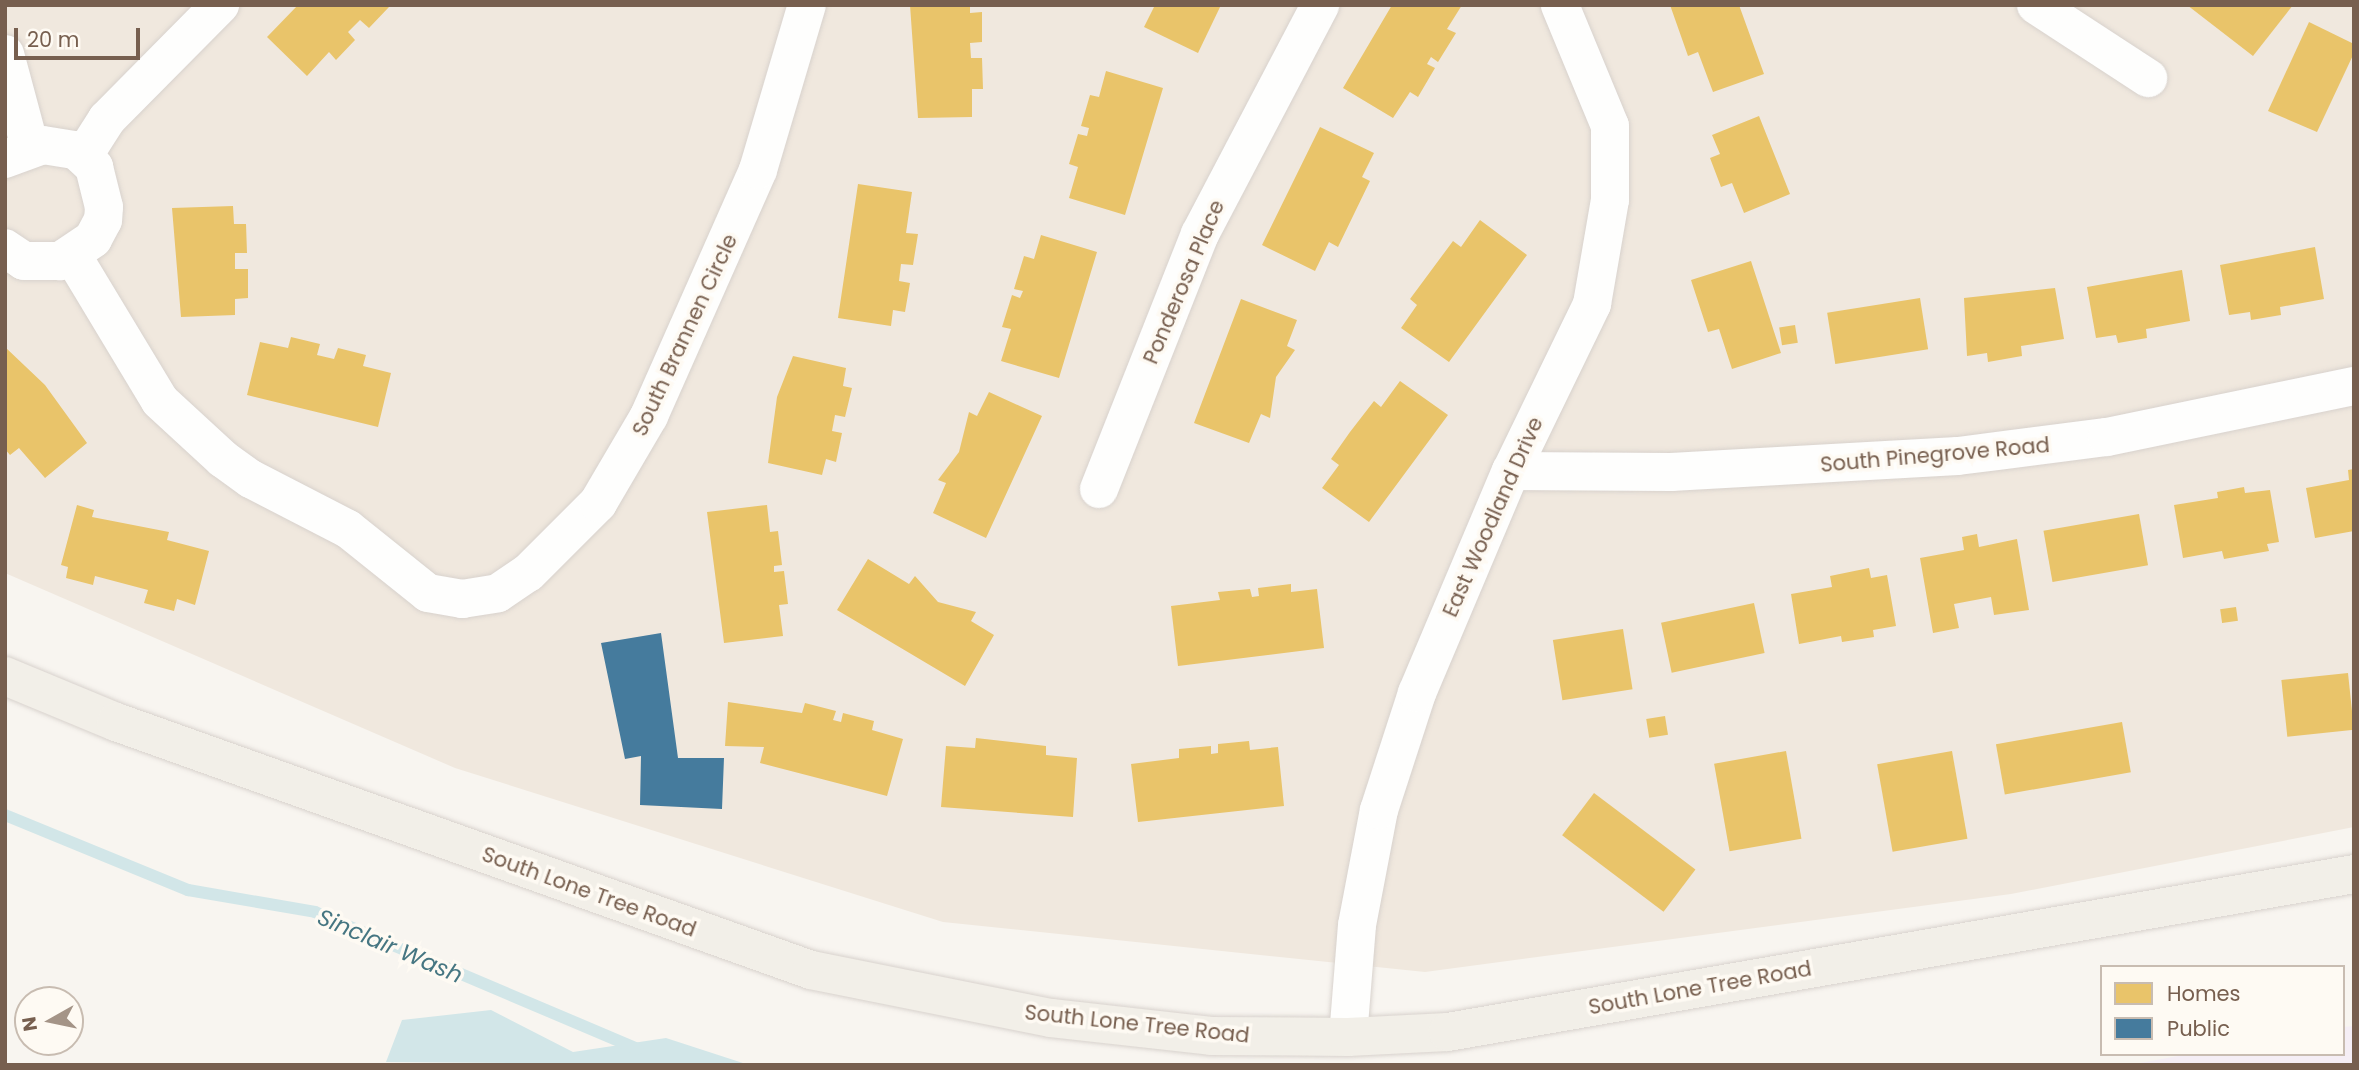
<!DOCTYPE html>
<style>
body{margin:0}
#map{position:relative;width:2359px;height:1070px;overflow:hidden;background:#f8f5f0;font-family:Poppins,sans-serif}
div>[style]{position:absolute}
.residential>*{inset:0;background:#f0e8de}
.education>*{inset:0;background:#f5eef5}
.water>*{inset:0;background:#d2e6e8}
.homes>*{inset:0;background:#e9c46a;transform-origin:0 0}
.public>*{inset:0;background:#457b9d}
.stream>*{height:12px;margin:-6px;padding:0 6px;transform-origin:6px;border-radius:6px;background:#d2e6e8}
.roads{filter:drop-shadow(0 0 2px #d8d2cd) drop-shadow(0 0 2px #d8d2cd)}
.minor>*{height:38px;margin:-19px;padding:0 19px;transform-origin:19px;border-radius:19px;background:#fefefd}
.major>*{height:38px;margin:-19px;padding:0 19px;transform-origin:19px;border-radius:19px;background:#f2efe8}
span{translate:-50% -50%;white-space:nowrap;text-align:center;line-height:1.15;-webkit-text-stroke:7px #fefaf3;paint-order:stroke}
.street-label{font-size:21px;color:#775f4f}
.water-label{font-size:23px;color:#467682;font-style:italic}
.frame{position:absolute;inset:0;border:7px solid #775f4f;pointer-events:none}
.legend{position:absolute;left:2100px;top:965px;width:245px;height:91px;box-sizing:border-box;background:#fefaf3;border:2px solid #c8bcb1;margin:0;padding:9px 12px;list-style:none;font-size:21px;color:#775f4f}
.legend li{display:flex;align-items:center;gap:14px;height:35px}
.legend b{width:35px;border:2px solid #c8bcb1}
.north{position:absolute;left:14px;top:986px;width:70px;height:70px;box-sizing:border-box;background:#fefaf3;border:2px solid #c8bcb1;border-radius:50%;rotate:261deg;font-size:19px;font-weight:700;line-height:28px;text-align:center;color:#775f4f}
.north::after{content:'';display:block;margin:auto;width:24px;height:32px;background:#a49487;clip-path:polygon(50% 0,100% 100%,50% 72%,0 100%)}
.scale{position:absolute;left:14px;top:28px;width:126px;height:32px;box-sizing:border-box;border:4px solid #775f4f;border-top:0;padding-left:9px;font-size:21px;line-height:24px;white-space:nowrap;color:#775f4f;-webkit-text-stroke:5px #fefaf3;paint-order:stroke}
</style>
<div id="map">
<div class="residential">
<div style="clip-path:polygon(5px 5px,2354px 5px,2354px 827px,2011px 894px,1425px 972px,943px 922px,455px 768px,5px 573px)"></div>
</div>
<div class="education">
<div style="clip-path:polygon(2354px 1026px,2354px 1065px,2129px 1065px,2189px 1054px,2343px 1054px,2343px 1027px)"></div>
</div>
<div class="water">
<div style="clip-path:polygon(491px 1010px,573px 1052px,666px 1038px,749px 1065px,386px 1062px,402px 1020px)"></div>
</div>
<div class="homes">
<div style="clip-path:polygon(298px 5px,387px 5px,389px 7px,369px 28px,360px 20px,348px 32px,355px 40px,336px 60px,329px 52px,307px 76px,267px 37px)"></div>
<div style="clip-path:polygon(910px 5px,970px 5px,970px 13px,982px 12px,982px 42px,970px 43px,971px 58px,982px 58px,983px 89px,972px 89px,972px 117px,918px 118px)"></div>
<div style="clip-path:polygon(1155px 5px,1221px 5px,1198px 53px,1144px 27px)"></div>
<div style="clip-path:polygon(1392px 5px,1462px 5px,1447px 29px,1456px 33px,1438px 62px,1431px 57px,1427px 64px,1435px 68px,1418px 97px,1410px 92px,1393px 118px,1343px 88px)"></div>
<div style="clip-path:polygon(1670px 5px,1739px 5px,1764px 74px,1713px 92px,1698px 52px,1688px 56px)"></div>
<div style="clip-path:polygon(2187px 5px,2293px 5px,2253px 56px)"></div>
<div style="clip-path:polygon(2309px 22px,2354px 44px,2354px 53px,2317px 132px,2268px 111px)"></div>
<div style="clip-path:polygon(1106px 71px,1163px 88px,1125px 215px,1069px 198px,1078px 167px,1069px 164px,1078px 134px,1087px 136px,1089px 128px,1081px 126px,1090px 95px,1099px 97px)"></div>
<div style="clip-path:polygon(1759px 116px,1790px 194px,1744px 213px,1732px 183px,1721px 187px,1710px 158px,1720px 154px,1712px 135px)"></div>
<div style="clip-path:polygon(1320px 127px,1374px 153px,1362px 177px,1370px 181px,1338px 247px,1329px 242px,1315px 271px,1262px 245px)"></div>
<div style="clip-path:polygon(858px 184px,912px 192px,906px 233px,918px 234px,913px 265px,901px 264px,899px 281px,910px 283px,905px 312px,893px 310px,891px 326px,838px 318px)"></div>
<div style="clip-path:polygon(233px 206px,234px 224px,246px 224px,247px 253px,235px 253px,235px 269px,248px 269px,248px 298px,235px 299px,235px 315px,181px 317px,172px 208px)"></div>
<div style="clip-path:polygon(1480px 220px,1527px 255px,1449px 362px,1401px 328px,1417px 305px,1410px 299px,1453px 241px,1461px 247px)"></div>
<div style="clip-path:polygon(1041px 235px,1097px 252px,1059px 378px,1001px 361px,1011px 329px,1002px 327px,1012px 295px,1020px 298px,1023px 291px,1014px 289px,1024px 256px,1034px 259px)"></div>
<div style="clip-path:polygon(2315px 247px,2324px 299px,2280px 307px,2281px 315px,2251px 320px,2250px 312px,2229px 315px,2220px 265px)"></div>
<div style="clip-path:polygon(1751px 261px,1781px 353px,1732px 369px,1719px 329px,1708px 332px,1691px 280px)"></div>
<div style="clip-path:polygon(2182px 270px,2190px 321px,2146px 329px,2147px 338px,2118px 343px,2116px 335px,2096px 338px,2087px 287px)"></div>
<div style="clip-path:polygon(2055px 288px,2064px 339px,2021px 346px,2022px 356px,1988px 362px,1987px 353px,1967px 356px,1964px 298px)"></div>
<div style="left:1920px;top:298px;width:52px;height:94px;rotate:81deg"></div>
<div style="clip-path:polygon(1241px 299px,1297px 320px,1287px 346px,1295px 350px,1276px 377px,1270px 418px,1261px 414px,1249px 443px,1194px 423px)"></div>
<div style="left:1795px;top:325px;width:18px;height:16px;rotate:81deg"></div>
<div style="clip-path:polygon(291px 337px,320px 344px,317px 355px,334px 359px,338px 348px,366px 355px,363px 366px,391px 373px,378px 427px,247px 395px,260px 342px,288px 348px)"></div>
<div style="clip-path:polygon(5px 347px,45px 385px,87px 443px,45px 478px,19px 448px,10px 455px,5px 449px)"></div>
<div style="clip-path:polygon(793px 356px,846px 368px,843px 386px,852px 388px,845px 417px,835px 415px,832px 431px,842px 433px,836px 462px,826px 459px,822px 475px,768px 463px,777px 397px)"></div>
<div style="clip-path:polygon(1400px 381px,1448px 415px,1369px 522px,1322px 488px,1339px 465px,1331px 459px,1350px 432px,1374px 401px,1381px 407px)"></div>
<div style="clip-path:polygon(989px 392px,1042px 416px,986px 538px,933px 513px,946px 483px,938px 480px,959px 452px,969px 412px,977px 416px)"></div>
<div style="clip-path:polygon(2354px 469px,2354px 531px,2315px 538px,2306px 488px,2349px 480px,2348px 470px)"></div>
<div style="clip-path:polygon(2244px 487px,2245px 493px,2270px 490px,2279px 542px,2267px 544px,2269px 551px,2224px 559px,2222px 551px,2183px 558px,2174px 505px,2218px 498px,2217px 492px)"></div>
<div style="clip-path:polygon(77px 505px,94px 510px,92px 517px,169px 532px,167px 540px,209px 551px,195px 605px,177px 599px,174px 611px,144px 603px,148px 590px,95px 576px,93px 585px,66px 578px,68px 567px,61px 565px)"></div>
<div style="clip-path:polygon(767px 505px,770px 532px,778px 531px,782px 565px,774px 566px,774px 572px,784px 571px,788px 604px,779px 605px,783px 636px,724px 643px,707px 512px)"></div>
<div style="left:2139px;top:514px;width:52px;height:97px;rotate:80deg"></div>
<div style="clip-path:polygon(1977px 534px,1979px 547px,2017px 539px,2029px 610px,1994px 615px,1991px 597px,1954px 604px,1959px 628px,1933px 633px,1920px 558px,1964px 550px,1962px 537px)"></div>
<div style="clip-path:polygon(868px 559px,909px 584px,915px 576px,938px 602px,976px 612px,971px 621px,994px 635px,965px 686px,837px 610px)"></div>
<div style="clip-path:polygon(1869px 568px,1871px 578px,1887px 575px,1896px 626px,1873px 630px,1874px 637px,1842px 642px,1841px 636px,1799px 644px,1791px 594px,1832px 587px,1830px 576px)"></div>
<div style="clip-path:polygon(1291px 584px,1291px 592px,1317px 589px,1324px 648px,1178px 666px,1171px 606px,1220px 600px,1218px 592px,1250px 589px,1252px 597px,1259px 596px,1258px 588px)"></div>
<div style="left:1754px;top:603px;width:51px;height:95px;rotate:78deg"></div>
<div style="left:2236px;top:607px;width:14px;height:16px;rotate:82deg"></div>
<div style="left:1623px;top:629px;width:61px;height:71px;rotate:81deg"></div>
<div style="left:2348px;top:673px;width:57px;height:67px;rotate:84deg"></div>
<div style="clip-path:polygon(728px 702px,802px 713px,805px 703px,836px 711px,833px 720px,841px 722px,843px 713px,874px 721px,872px 730px,903px 739px,887px 796px,760px 763px,764px 747px,725px 746px)"></div>
<div style="left:1665px;top:716px;width:19px;height:19px;rotate:81deg"></div>
<div style="left:2122px;top:722px;width:51px;height:128px;rotate:80deg"></div>
<div style="clip-path:polygon(976px 738px,1046px 746px,1046px 755px,1077px 758px,1073px 817px,941px 807px,946px 746px,975px 748px)"></div>
<div style="clip-path:polygon(1249px 741px,1250px 750px,1278px 747px,1284px 806px,1138px 822px,1131px 764px,1179px 758px,1179px 749px,1211px 746px,1211px 754px,1218px 753px,1218px 744px)"></div>
<div style="left:1786px;top:751px;width:89px;height:73px;rotate:80deg"></div>
<div style="left:1952px;top:751px;width:89px;height:76px;rotate:80deg"></div>
<div style="left:1594px;top:793px;width:127px;height:53px;rotate:37deg"></div>
</div>
<div class="public">
<div style="clip-path:polygon(661px 633px,678px 758px,724px 758px,722px 809px,640px 805px,641px 756px,625px 759px,601px 643px)"></div>
</div>
<div class="stream">
<div style="left:5px;top:815px;width:198px;rotate:22.3deg"></div>
<div style="left:188px;top:890px;width:129px;rotate:9.8deg"></div>
<div style="left:315px;top:912px;width:350px;rotate:23deg"></div>
</div>
<div class="roads">
<div class="minor">
<div style="left:2036px;top:5px;width:134px;rotate:33.1deg"></div>
<div style="left:5px;top:54px;width:96px;rotate:75deg"></div>
<div style="left:84px;top:155px;width:43px;rotate:-57.4deg"></div>
<div style="left:107px;top:119px;width:161px;rotate:-45.3deg"></div>
<div style="left:5px;top:159px;width:40px;rotate:-20.2deg"></div>
<div style="left:43px;top:145px;width:33px;rotate:9deg"></div>
<div style="left:76px;top:150px;width:25px;rotate:43deg"></div>
<div style="left:94px;top:167px;width:41px;rotate:76deg"></div>
<div style="left:104px;top:207px;width:13px;rotate:94deg"></div>
<div style="left:103px;top:220px;width:21px;rotate:118deg"></div>
<div style="left:93px;top:239px;width:40px;rotate:146deg"></div>
<div style="left:60px;top:261px;width:36px;rotate:180deg"></div>
<div style="left:24px;top:261px;width:23px;rotate:-146deg"></div>
<div style="left:72px;top:255px;width:170px;rotate:58.9deg"></div>
<div style="left:160px;top:401px;width:86px;rotate:42.6deg"></div>
<div style="left:223px;top:459px;width:34px;rotate:36deg"></div>
<div style="left:251px;top:479px;width:109px;rotate:27.3deg"></div>
<div style="left:348px;top:529px;width:102px;rotate:38.7deg"></div>
<div style="left:428px;top:593px;width:35px;rotate:10deg"></div>
<div style="left:462px;top:599px;width:36px;rotate:-9deg"></div>
<div style="left:498px;top:593px;width:36px;rotate:-34deg"></div>
<div style="left:528px;top:573px;width:99px;rotate:-45deg"></div>
<div style="left:598px;top:503px;width:101px;rotate:-59.6deg"></div>
<div style="left:649px;top:416px;width:269px;rotate:-66.1deg"></div>
<div style="left:758px;top:170px;width:172px;rotate:-73.5deg"></div>
<div style="left:1511px;top:471px;width:160px;rotate:0.4deg"></div>
<div style="left:1671px;top:472px;width:287px;rotate:-3.2deg"></div>
<div style="left:1958px;top:456px;width:150px;rotate:-7.3deg"></div>
<div style="left:2107px;top:437px;width:252px;rotate:-11.7deg"></div>
<div style="left:1099px;top:489px;width:274px;rotate:-68.4deg"></div>
<div style="left:1200px;top:234px;width:259px;rotate:-62.3deg"></div>
<div style="left:1348px;top:1037px;width:112px;rotate:-85.4deg"></div>
<div style="left:1357px;top:925px;width:117px;rotate:-79.2deg"></div>
<div style="left:1379px;top:810px;width:123px;rotate:-72deg"></div>
<div style="left:1417px;top:693px;width:241px;rotate:-67.1deg"></div>
<div style="left:1511px;top:471px;width:186px;rotate:-64.1deg"></div>
<div style="left:1592px;top:304px;width:106px;rotate:-80.2deg"></div>
<div style="left:1610px;top:200px;width:74px;rotate:-90deg"></div>
<div style="left:1610px;top:126px;width:131px;rotate:-112.5deg"></div>
</div>
<div class="major">
<div style="left:5px;top:676px;width:120px;rotate:22.5deg"></div>
<div style="left:116px;top:722px;width:738px;rotate:19.64deg"></div>
<div style="left:811px;top:970px;width:245px;rotate:11.3deg"></div>
<div style="left:1051px;top:1018px;width:161px;rotate:6.4deg"></div>
<div style="left:1211px;top:1036px;width:137px;rotate:0.4deg"></div>
<div style="left:1348px;top:1037px;width:100px;rotate:-2.9deg"></div>
<div style="left:1448px;top:1032px;width:920px;rotate:-9.89deg"></div>
</div>
</div>
<div class="street-label">
<span style="left:1184px;top:282px;rotate:-67deg">Ponderosa Place</span>
<span style="left:685px;top:335px;rotate:-65deg">South Brannen Circle</span>
<span style="left:1935px;top:455px;rotate:-5deg">South Pinegrove Road</span>
<span style="left:1493px;top:517px;rotate:-66deg">East Woodland Drive</span>
<span style="left:589px;top:892px;rotate:20deg">South Lone Tree Road</span>
<span style="left:1700px;top:988px;rotate:-10deg">South Lone Tree Road</span>
<span style="left:1137px;top:1024px;rotate:6deg">South Lone Tree Road</span>
</div>
<div class="water-label">
<span style="left:390px;top:946px;rotate:23deg">Sinclair Wash</span>
</div>
<div class="frame"></div>
<ul class="legend">
<li><b style="height:19px;background:#e9c46a"></b>Homes</li>
<li><b style="height:19px;background:#457b9d"></b>Public</li>
</ul>
<div class="north">N</div>
<div class="scale">20 m</div>
</div>
